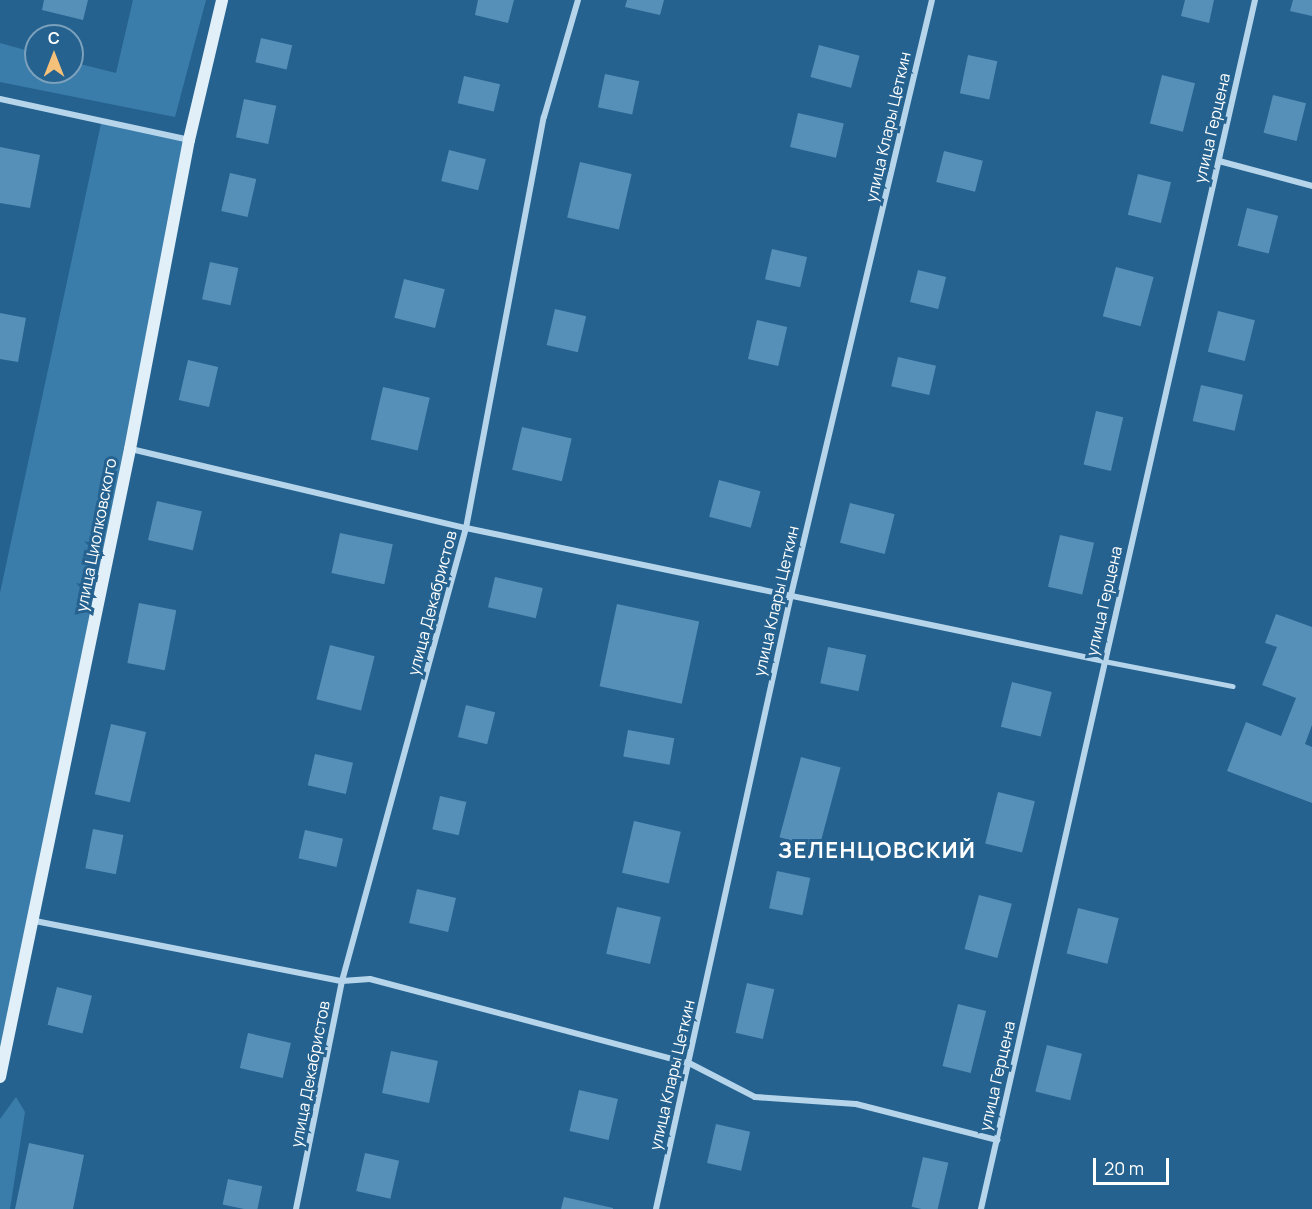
<!DOCTYPE html>
<meta charset="utf-8">
<style>
body{margin:0}
#map{position:relative;width:1312px;height:1209px;overflow:hidden;background:#25628f;font-family:Manrope,sans-serif}
div>[style]{position:absolute}
.green>*{inset:0;background:#3a7dab}
.building>*{inset:0;background:#5690b8;transform-origin:0 0}
.service>*{height:4.5px;margin:-2.25px;padding:0 2.25px;transform-origin:2.25px;border-radius:2.25px;background:#b6d5eb}
.minor>*{height:6px;margin:-3px;padding:0 3px;transform-origin:3px;border-radius:3px;background:#b6d5eb}
.secondary>*{height:12px;margin:-6px;padding:0 6px;transform-origin:6px;border-radius:6px;background:#e1eff9}
span{translate:-50% -50%;white-space:nowrap;text-align:center;line-height:1.15;-webkit-text-stroke:6px #25628f;paint-order:stroke}
.street-label{font-size:16px;color:#fff}
.district-label{font-size:22px;color:#fff;font-weight:700;letter-spacing:1.5px}
.north{position:absolute;left:24px;top:24px;width:60px;height:60px;box-sizing:border-box;background:#25628f;border:2px solid #7ca1bc;border-radius:50%;rotate:0deg;font-size:16px;font-weight:700;line-height:24px;text-align:center;color:#fff}
.north::after{content:'';display:block;margin:auto;width:21px;height:27px;background:#f5c07a;clip-path:polygon(50% 0,100% 100%,50% 72%,0 100%)}
.scale{position:absolute;left:1093px;top:1158px;width:76px;height:27px;box-sizing:border-box;border:3px solid #fff;border-top:0;padding-left:8px;font-size:18px;line-height:21px;white-space:nowrap;color:#fff;-webkit-text-stroke:4px #25628f;paint-order:stroke}
</style>
<div id="map">
<div class="green">
<div style="clip-path:polygon(133px 0,206px 0,175px 117px,0 82px,0 43px,36px 53px,36px 72px,72px 72px,72px 62px,116px 73px)"></div>
<div style="clip-path:polygon(102px 119px,189px 140px,0 1077px,0 593px)"></div>
<div style="clip-path:polygon(16px 1097px,25px 1112px,10px 1209px,0 1209px,0 1119px)"></div>
</div>
<div class="building">
<div style="clip-path:polygon(44px 0,88px 0,83px 20px,42px 10px)"></div>
<div style="clip-path:polygon(478px 0,514px 0,508px 23px,475px 15px)"></div>
<div style="clip-path:polygon(627px 0,664px 0,660px 15px,625px 7px)"></div>
<div style="clip-path:polygon(1185px 0,1214px 0,1209px 23px,1181px 16px)"></div>
<div style="clip-path:polygon(1293px 0,1312px 0,1312px 16px,1290px 11px)"></div>
<div style="left:261px;top:38px;width:32px;height:25px;rotate:13deg"></div>
<div style="left:819px;top:45px;width:42px;height:33px;rotate:15deg"></div>
<div style="left:968px;top:55px;width:30px;height:39px;rotate:12deg"></div>
<div style="left:605px;top:74px;width:35px;height:34px;rotate:12deg"></div>
<div style="left:1162px;top:75px;width:34px;height:50px;rotate:14deg"></div>
<div style="left:464px;top:76px;width:37px;height:28px;rotate:13deg"></div>
<div style="left:1273px;top:95px;width:34px;height:39px;rotate:14deg"></div>
<div style="left:244px;top:99px;width:33px;height:39px;rotate:12deg"></div>
<div style="left:798px;top:113px;width:47px;height:35px;rotate:13deg"></div>
<div style="clip-path:polygon(0 147px,40px 155px,30px 208px,0 203px)"></div>
<div style="left:449px;top:150px;width:38px;height:32px;rotate:14deg"></div>
<div style="left:944px;top:151px;width:40px;height:32px;rotate:14deg"></div>
<div style="left:580px;top:162px;width:53px;height:57px;rotate:13deg"></div>
<div style="left:230px;top:173px;width:27px;height:39px;rotate:13deg"></div>
<div style="left:1138px;top:174px;width:34px;height:42px;rotate:14deg"></div>
<div style="left:1247px;top:208px;width:32px;height:39px;rotate:14deg"></div>
<div style="left:772px;top:249px;width:36px;height:31px;rotate:13deg"></div>
<div style="left:210px;top:262px;width:29px;height:38px;rotate:12deg"></div>
<div style="left:1116px;top:267px;width:39px;height:51px;rotate:15deg"></div>
<div style="left:918px;top:270px;width:29px;height:33px;rotate:14deg"></div>
<div style="left:404px;top:279px;width:42px;height:40px;rotate:14deg"></div>
<div style="left:555px;top:309px;width:32px;height:37px;rotate:13deg"></div>
<div style="left:1218px;top:311px;width:38px;height:42px;rotate:14deg"></div>
<div style="clip-path:polygon(0 313px,26px 318px,18px 362px,0 359px)"></div>
<div style="left:757px;top:320px;width:31px;height:40px;rotate:13deg"></div>
<div style="left:898px;top:357px;width:39px;height:30px;rotate:13deg"></div>
<div style="left:188px;top:360px;width:31px;height:41px;rotate:13deg"></div>
<div style="left:1201px;top:385px;width:43px;height:37px;rotate:13deg"></div>
<div style="left:383px;top:387px;width:48px;height:54px;rotate:13deg"></div>
<div style="left:1096px;top:411px;width:28px;height:55px;rotate:13deg"></div>
<div style="left:522px;top:427px;width:51px;height:44px;rotate:13deg"></div>
<div style="left:719px;top:480px;width:43px;height:38px;rotate:15deg"></div>
<div style="left:157px;top:501px;width:46px;height:40px;rotate:13deg"></div>
<div style="left:850px;top:503px;width:46px;height:41px;rotate:14deg"></div>
<div style="left:340px;top:533px;width:54px;height:41px;rotate:12deg"></div>
<div style="left:1060px;top:535px;width:35px;height:53px;rotate:13deg"></div>
<div style="left:495px;top:577px;width:49px;height:31px;rotate:13deg"></div>
<div style="left:139px;top:603px;width:38px;height:61px;rotate:11deg"></div>
<div style="left:617px;top:604px;width:84px;height:84px;rotate:12deg"></div>
<div style="clip-path:polygon(1276px 614px,1312px 627px,1312px 725px,1305px 744px,1312px 747px,1312px 803px,1227px 771px,1246px 722px,1281px 736px,1296px 698px,1262px 685px,1277px 647px,1265px 643px)"></div>
<div style="left:330px;top:645px;width:46px;height:56px;rotate:14deg"></div>
<div style="left:828px;top:647px;width:39px;height:37px;rotate:12deg"></div>
<div style="left:1012px;top:682px;width:41px;height:46px;rotate:14deg"></div>
<div style="left:466px;top:705px;width:30px;height:33px;rotate:14deg"></div>
<div style="left:111px;top:724px;width:36px;height:72px;rotate:13deg"></div>
<div style="left:628px;top:730px;width:47px;height:27px;rotate:10deg"></div>
<div style="left:315px;top:754px;width:39px;height:32px;rotate:13deg"></div>
<div style="left:801px;top:757px;width:41px;height:83px;rotate:15deg"></div>
<div style="left:998px;top:792px;width:38px;height:53px;rotate:14deg"></div>
<div style="left:440px;top:796px;width:27px;height:34px;rotate:13deg"></div>
<div style="left:634px;top:821px;width:48px;height:53px;rotate:13deg"></div>
<div style="left:93px;top:829px;width:31px;height:40px;rotate:11deg"></div>
<div style="left:305px;top:830px;width:39px;height:29px;rotate:13deg"></div>
<div style="left:777px;top:871px;width:34px;height:38px;rotate:12deg"></div>
<div style="left:417px;top:889px;width:40px;height:35px;rotate:13deg"></div>
<div style="left:979px;top:895px;width:34px;height:56px;rotate:15deg"></div>
<div style="left:617px;top:907px;width:45px;height:48px;rotate:13deg"></div>
<div style="left:1078px;top:908px;width:42px;height:47px;rotate:14deg"></div>
<div style="left:747px;top:983px;width:28px;height:51px;rotate:13deg"></div>
<div style="left:57px;top:987px;width:36px;height:39px;rotate:14deg"></div>
<div style="left:958px;top:1004px;width:29px;height:64px;rotate:14deg"></div>
<div style="left:248px;top:1033px;width:44px;height:36px;rotate:13deg"></div>
<div style="left:1047px;top:1045px;width:36px;height:48px;rotate:14deg"></div>
<div style="left:391px;top:1051px;width:48px;height:43px;rotate:12deg"></div>
<div style="left:579px;top:1090px;width:40px;height:42px;rotate:13deg"></div>
<div style="left:716px;top:1124px;width:35px;height:40px;rotate:13deg"></div>
<div style="clip-path:polygon(29px 1143px,84px 1155px,73px 1209px,15px 1209px)"></div>
<div style="left:365px;top:1153px;width:35px;height:39px;rotate:13deg"></div>
<div style="left:923px;top:1157px;width:26px;height:51px;rotate:13deg"></div>
<div style="left:228px;top:1179px;width:35px;height:26px;rotate:12deg"></div>
<div style="clip-path:polygon(564px 1197px,613px 1208px,613px 1209px,561px 1209px)"></div>
</div>
<div class="service">
<div style="left:1104px;top:661px;width:131px;rotate:11deg"></div>
</div>
<div class="minor">
<div style="left:0;top:99px;width:193px;rotate:12.2deg"></div>
<div style="left:1219px;top:161px;width:96px;rotate:15deg"></div>
<div style="left:131px;top:449px;width:344px;rotate:13.3deg"></div>
<div style="left:466px;top:528px;width:652px;rotate:11.78deg"></div>
<div style="left:35px;top:921px;width:313px;rotate:11.1deg"></div>
<div style="left:342px;top:981px;width:28px;rotate:-4deg"></div>
<div style="left:370px;top:979px;width:330px;rotate:14.8deg"></div>
<div style="left:689px;top:1063px;width:74px;rotate:27.3deg"></div>
<div style="left:755px;top:1097px;width:101px;rotate:4deg"></div>
<div style="left:856px;top:1104px;width:146px;rotate:14.3deg"></div>
<div style="left:296px;top:1209px;width:233px;rotate:-78.6deg"></div>
<div style="left:342px;top:981px;width:470px;rotate:-74.7deg"></div>
<div style="left:466px;top:528px;width:418px;rotate:-79.3deg"></div>
<div style="left:544px;top:117px;width:122px;rotate:-73.8deg"></div>
<div style="left:656px;top:1209px;width:629px;rotate:-77.6deg"></div>
<div style="left:791px;top:595px;width:611px;rotate:-76.67deg"></div>
<div style="left:981px;top:1209px;width:1240px;rotate:-77.23deg"></div>
</div>
<div class="secondary">
<div style="left:0;top:1077px;width:641px;rotate:-78.3deg"></div>
<div style="left:130px;top:449px;width:315px;rotate:-79.2deg"></div>
<div style="left:189px;top:140px;width:144px;rotate:-76.7deg"></div>
</div>
<div class="street-label">
<span style="left:888px;top:127px;rotate:-77deg">улица Клары Цеткин</span>
<span style="left:1212px;top:128px;rotate:-77deg">улица Герцена</span>
<span style="left:96px;top:535px;rotate:-79deg">улица Циолковского</span>
<span style="left:776px;top:601px;rotate:-77deg">улица Клары Цеткин</span>
<span style="left:1104px;top:601px;rotate:-77deg">улица Герцена</span>
<span style="left:432px;top:603px;rotate:-75deg">улица Декабристов</span>
<span style="left:310px;top:1074px;rotate:-79deg">улица Декабристов</span>
<span style="left:672px;top:1075px;rotate:-77deg">улица Клары Цеткин</span>
<span style="left:997px;top:1076px;rotate:-77deg">улица Герцена</span>
</div>
<div class="district-label">
<span style="left:877px;top:851px">ЗЕЛЕНЦОВСКИЙ</span>
</div>
<div class="north">С</div>
<div class="scale">20 m</div>
</div>
